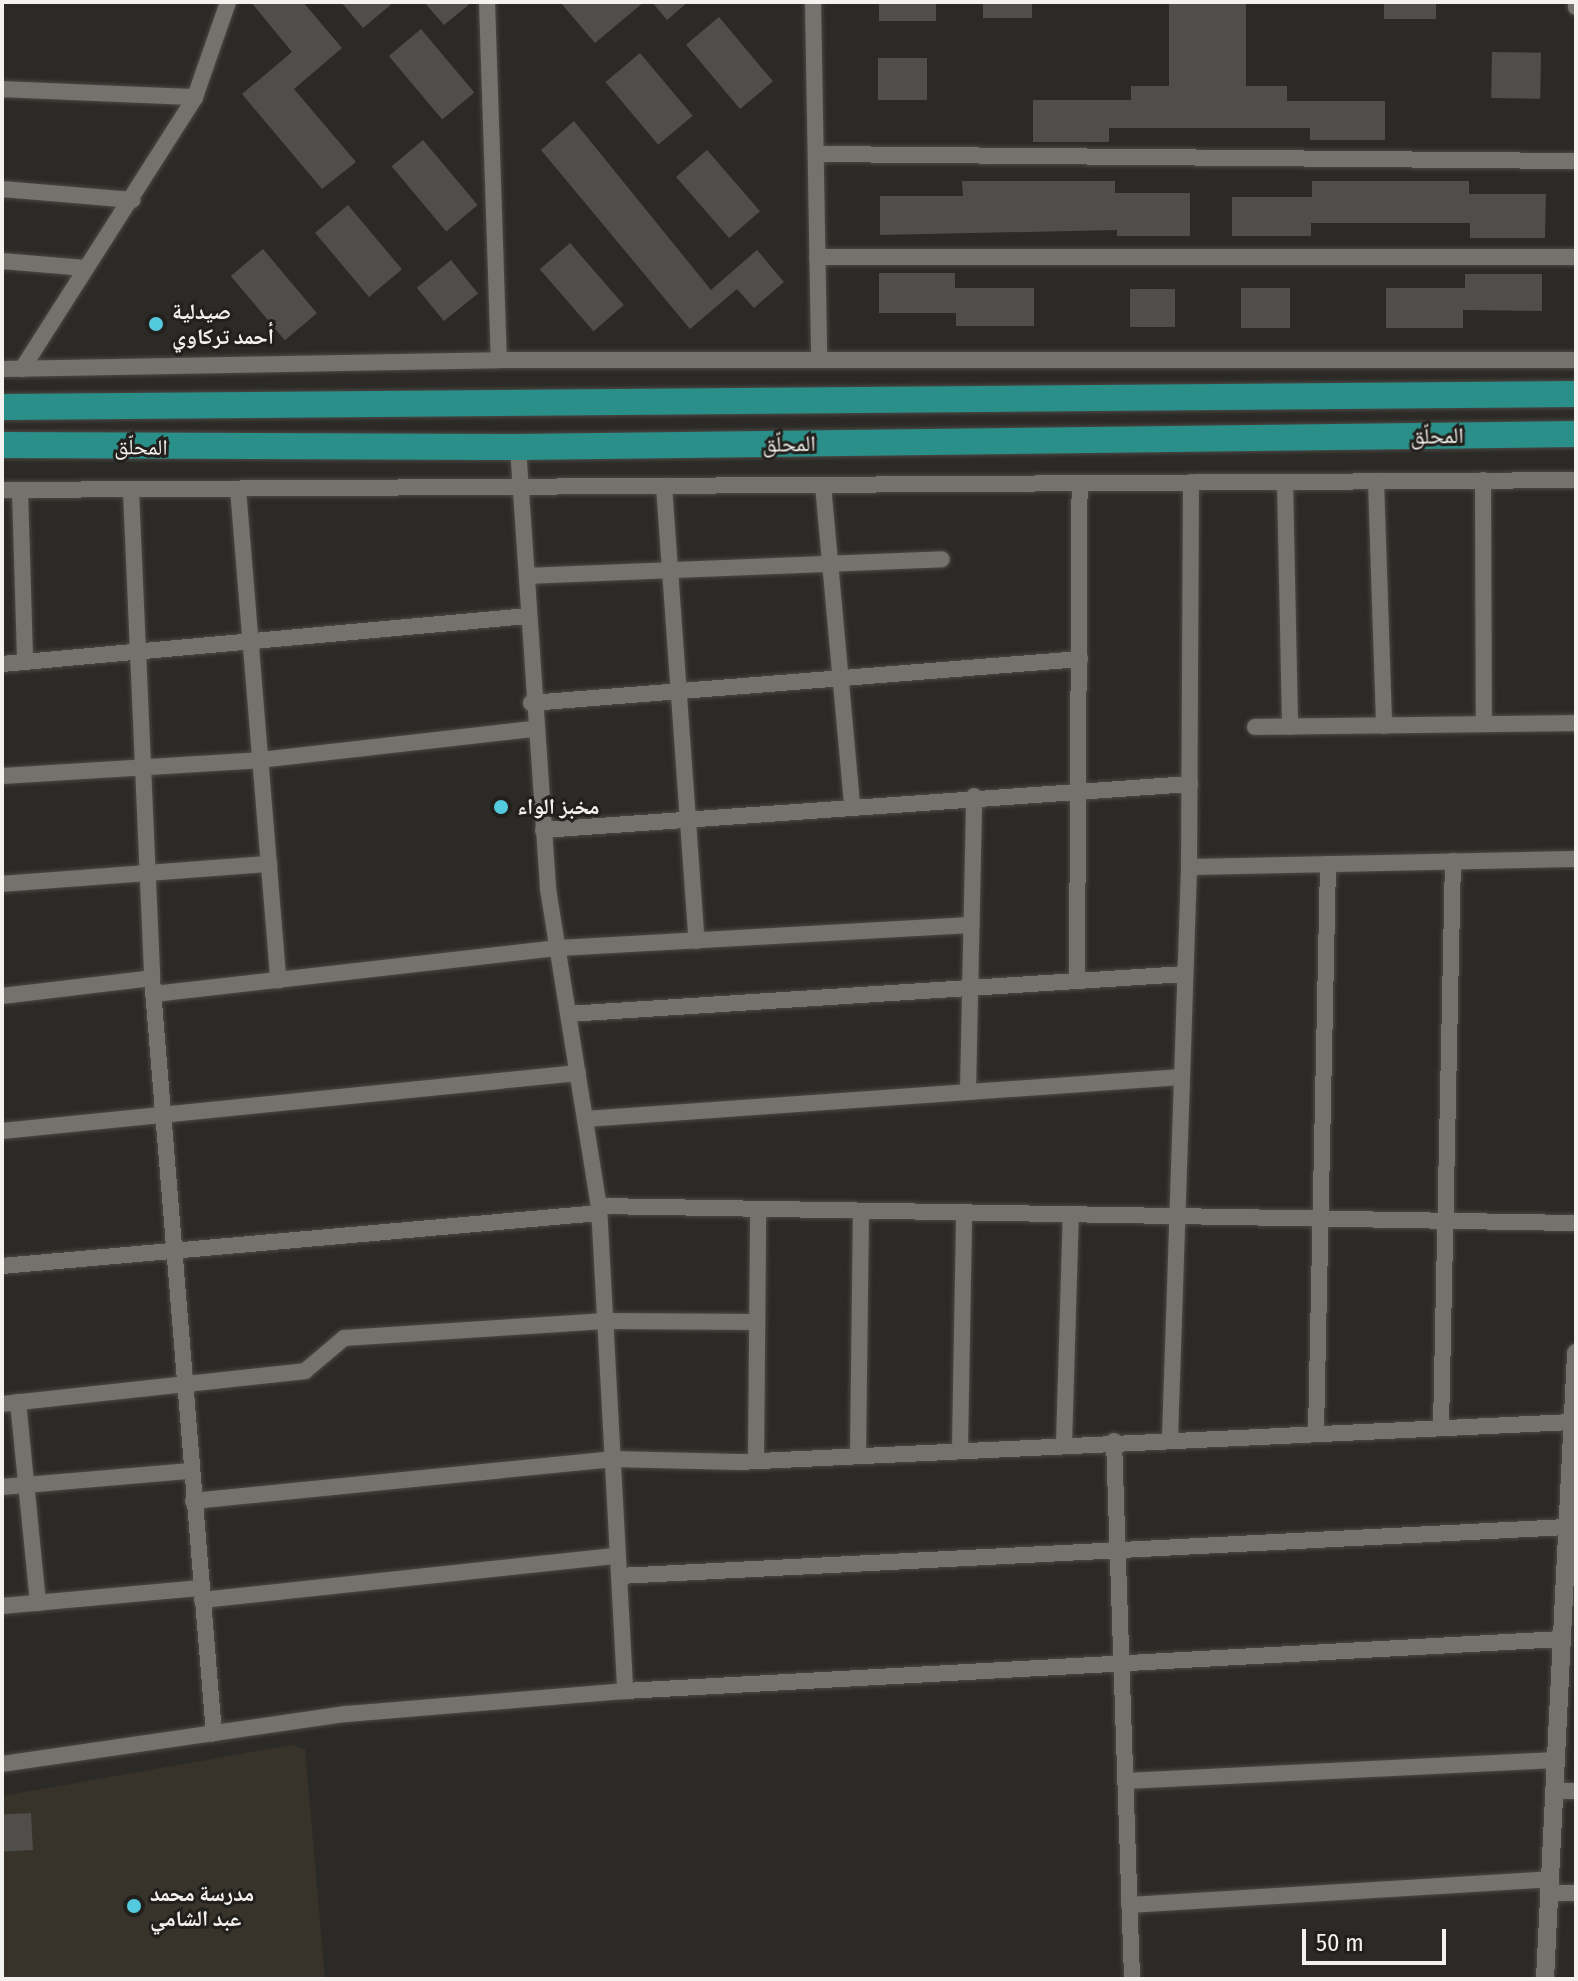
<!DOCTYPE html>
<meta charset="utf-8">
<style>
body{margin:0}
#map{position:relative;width:1578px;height:1981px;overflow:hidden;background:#2c2a26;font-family:"Fira Sans Condensed","Noto Naskh Arabic",sans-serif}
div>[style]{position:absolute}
.built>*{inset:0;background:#38332a}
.building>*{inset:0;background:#504e4a;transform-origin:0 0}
.roads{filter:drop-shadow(0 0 2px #4a4945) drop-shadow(0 0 2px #4a4945)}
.minor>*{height:16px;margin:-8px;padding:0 8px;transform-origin:8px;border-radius:8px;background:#74726d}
.tertiary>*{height:18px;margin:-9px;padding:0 9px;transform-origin:9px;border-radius:9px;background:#74726d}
.trunk>*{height:26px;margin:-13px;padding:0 13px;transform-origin:13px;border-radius:13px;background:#2b8f89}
.dots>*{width:22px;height:22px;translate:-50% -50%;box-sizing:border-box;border:4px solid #22201d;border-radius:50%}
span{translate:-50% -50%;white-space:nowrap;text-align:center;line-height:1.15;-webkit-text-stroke:6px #22201d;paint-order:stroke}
.poi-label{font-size:22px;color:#f3f2ef;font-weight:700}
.left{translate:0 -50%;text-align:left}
.street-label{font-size:22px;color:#f3f2ef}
.frame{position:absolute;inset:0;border:4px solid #f3f2ef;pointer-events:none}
.scale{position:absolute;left:1302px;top:1929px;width:144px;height:36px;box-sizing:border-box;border:4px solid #f3f2ef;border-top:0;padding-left:10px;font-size:24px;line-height:28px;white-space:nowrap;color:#f3f2ef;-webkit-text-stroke:6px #22201d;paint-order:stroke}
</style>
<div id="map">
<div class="built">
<div style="clip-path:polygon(292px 1745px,305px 1749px,325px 1979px,2px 1979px,2px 1796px)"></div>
</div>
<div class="building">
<div style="clip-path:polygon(251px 2px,303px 2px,342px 48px,294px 89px,356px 162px,322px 189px,242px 94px,292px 52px)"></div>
<div style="clip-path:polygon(341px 2px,394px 2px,363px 28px)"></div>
<div style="clip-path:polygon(424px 2px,472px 2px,444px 25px)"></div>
<div style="clip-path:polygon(560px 2px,644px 2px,595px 43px)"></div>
<div style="clip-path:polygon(652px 2px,688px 2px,667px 20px)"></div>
<div style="left:879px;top:2px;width:57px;height:19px"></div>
<div style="left:983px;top:2px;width:49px;height:16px"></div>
<div style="clip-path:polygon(1169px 2px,1246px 2px,1246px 86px,1287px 86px,1287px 101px,1385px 101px,1385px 140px,1310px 140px,1310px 128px,1109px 128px,1109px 142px,1033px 142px,1033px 100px,1131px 100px,1131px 86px,1169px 86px)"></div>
<div style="left:1384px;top:2px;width:52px;height:17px"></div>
<div style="left:719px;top:17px;width:84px;height:43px;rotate:50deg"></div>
<div style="left:421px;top:29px;width:83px;height:42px;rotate:50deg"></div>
<div style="left:1492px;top:52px;width:49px;height:46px;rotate:1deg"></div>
<div style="left:640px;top:53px;width:82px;height:45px;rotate:50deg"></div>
<div style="left:878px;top:58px;width:49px;height:42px"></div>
<div style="clip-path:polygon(574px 121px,711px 290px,757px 250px,784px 282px,754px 308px,737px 289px,690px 329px,541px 150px)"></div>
<div style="left:423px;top:140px;width:85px;height:41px;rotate:50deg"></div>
<div style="left:707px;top:150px;width:81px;height:41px;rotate:49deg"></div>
<div style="clip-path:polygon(962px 181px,1115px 181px,1115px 193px,1190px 193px,1190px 236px,1117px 236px,1117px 230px,880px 235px,880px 196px,963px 196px)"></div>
<div style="clip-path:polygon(1312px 181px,1469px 181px,1469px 194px,1546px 194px,1545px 238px,1470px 238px,1470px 223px,1311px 223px,1311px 236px,1232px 236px,1232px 197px,1312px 197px)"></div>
<div style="left:348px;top:205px;width:84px;height:43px;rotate:50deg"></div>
<div style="left:570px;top:243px;width:82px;height:40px;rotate:49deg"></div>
<div style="left:263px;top:249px;width:84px;height:42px;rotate:50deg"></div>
<div style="left:451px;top:260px;width:43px;height:44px;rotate:51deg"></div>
<div style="clip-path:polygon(879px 273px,955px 273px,955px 288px,1034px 288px,1034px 326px,956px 326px,956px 313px,879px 313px)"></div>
<div style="clip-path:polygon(1465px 274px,1542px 274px,1542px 311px,1463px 310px,1463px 328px,1386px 328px,1386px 288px,1465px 288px)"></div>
<div style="left:1241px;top:288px;width:49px;height:40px"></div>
<div style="left:1130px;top:289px;width:45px;height:38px"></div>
<div style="left:31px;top:1813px;width:37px;height:29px;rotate:87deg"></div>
</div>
<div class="roads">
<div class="minor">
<div style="left:487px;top:2px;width:358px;rotate:88.1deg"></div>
<div style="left:813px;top:2px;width:357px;rotate:89deg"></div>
<div style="left:1576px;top:2px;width:5px;rotate:90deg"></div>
<div style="left:2px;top:89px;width:193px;rotate:2.4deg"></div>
<div style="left:816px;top:154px;width:760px;rotate:0.53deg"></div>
<div style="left:2px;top:189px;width:131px;rotate:4.8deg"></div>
<div style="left:817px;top:257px;width:759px"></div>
<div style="left:2px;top:261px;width:83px;rotate:4.8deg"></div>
<div style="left:2px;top:369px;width:497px;rotate:-1deg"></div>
<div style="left:499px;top:360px;width:1077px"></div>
<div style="left:22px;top:369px;width:322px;rotate:-57.5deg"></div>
<div style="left:195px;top:97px;width:101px;rotate:-70.8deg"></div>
<div style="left:518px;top:447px;width:443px;rotate:86.1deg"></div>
<div style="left:548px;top:889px;width:321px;rotate:80.9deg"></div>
<div style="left:599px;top:1206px;width:486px;rotate:86.9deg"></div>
<div style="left:1483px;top:480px;width:244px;rotate:89.8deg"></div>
<div style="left:1376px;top:481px;width:245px;rotate:88.1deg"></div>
<div style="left:1285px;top:482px;width:245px;rotate:88.8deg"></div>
<div style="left:823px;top:485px;width:321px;rotate:84.8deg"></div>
<div style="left:664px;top:486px;width:456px;rotate:85.9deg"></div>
<div style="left:238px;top:489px;width:493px;rotate:85.3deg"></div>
<div style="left:2px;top:490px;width:1574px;rotate:-0.36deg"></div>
<div style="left:20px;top:490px;width:172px;rotate:88.3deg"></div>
<div style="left:131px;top:491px;width:487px;rotate:87.5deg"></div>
<div style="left:152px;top:978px;width:758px;rotate:85.31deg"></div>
<div style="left:527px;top:576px;width:415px;rotate:-2.3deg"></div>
<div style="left:2px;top:664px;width:527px;rotate:-5.22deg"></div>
<div style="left:531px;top:703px;width:551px;rotate:-4.58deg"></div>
<div style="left:1255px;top:727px;width:321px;rotate:-0.7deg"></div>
<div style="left:2px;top:776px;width:258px;rotate:-3.5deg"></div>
<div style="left:260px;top:760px;width:275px;rotate:-6.5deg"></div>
<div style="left:543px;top:830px;width:649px;rotate:-4.07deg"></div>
<div style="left:1189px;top:867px;width:387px;rotate:-1.2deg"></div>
<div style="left:2px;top:884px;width:268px;rotate:-4.3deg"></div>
<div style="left:1077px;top:981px;width:498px;rotate:-89.7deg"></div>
<div style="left:154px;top:994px;width:407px;rotate:-6.5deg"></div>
<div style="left:558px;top:948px;width:414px;rotate:-3.2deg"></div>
<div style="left:2px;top:996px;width:151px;rotate:-6.8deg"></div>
<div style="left:568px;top:1014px;width:618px;rotate:-3.71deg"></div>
<div style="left:968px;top:1092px;width:296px;rotate:-88.8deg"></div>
<div style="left:585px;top:1119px;width:598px;rotate:-4.02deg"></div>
<div style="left:2px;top:1131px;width:579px;rotate:-5.75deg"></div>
<div style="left:599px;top:1206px;width:977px;rotate:1deg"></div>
<div style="left:2px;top:1266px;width:599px;rotate:-5.07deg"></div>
<div style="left:18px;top:1402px;width:202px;rotate:84.3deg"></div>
<div style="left:2px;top:1404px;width:305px;rotate:-6.2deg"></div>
<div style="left:305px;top:1371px;width:51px;rotate:-40.2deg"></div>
<div style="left:344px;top:1338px;width:262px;rotate:-3.7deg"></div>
<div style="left:605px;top:1321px;width:152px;rotate:0.4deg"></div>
<div style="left:1441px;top:1427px;width:566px;rotate:-88.79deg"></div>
<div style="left:1316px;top:1432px;width:568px;rotate:-88.79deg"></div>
<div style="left:1170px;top:1438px;width:571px;rotate:-88.09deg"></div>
<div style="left:1189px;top:867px;width:385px;rotate:-89.7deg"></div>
<div style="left:1114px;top:1441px;width:538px;rotate:88.08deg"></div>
<div style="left:1064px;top:1444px;width:230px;rotate:-88.3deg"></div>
<div style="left:960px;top:1449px;width:237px;rotate:-89deg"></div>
<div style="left:858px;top:1455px;width:244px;rotate:-89.3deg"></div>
<div style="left:756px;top:1461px;width:252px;rotate:-89.5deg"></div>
<div style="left:2px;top:1487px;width:189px;rotate:-4.9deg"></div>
<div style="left:193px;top:1501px;width:421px;rotate:-5.7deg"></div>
<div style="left:612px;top:1459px;width:127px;rotate:1.4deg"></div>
<div style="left:739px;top:1462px;width:835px;rotate:-2.75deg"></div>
<div style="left:619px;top:1576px;width:949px;rotate:-2.96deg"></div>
<div style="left:202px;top:1600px;width:417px;rotate:-6.1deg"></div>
<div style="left:2px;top:1606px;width:200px;rotate:-5.2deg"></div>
<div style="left:2px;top:1764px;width:348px;rotate:-8.3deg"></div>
<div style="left:346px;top:1714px;width:280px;rotate:-4.7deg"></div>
<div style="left:625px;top:1691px;width:938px;rotate:-3.18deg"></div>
<div style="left:1125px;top:1781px;width:432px;rotate:-2.8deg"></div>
<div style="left:1554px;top:1791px;width:22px"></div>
<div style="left:1549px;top:1893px;width:27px"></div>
<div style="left:1129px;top:1905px;width:422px;rotate:-3.5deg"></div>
</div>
<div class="tertiary">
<div style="left:1545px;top:1979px;width:627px;rotate:-87.16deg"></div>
</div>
<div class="trunk">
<div style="left:2px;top:407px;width:1574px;rotate:-0.47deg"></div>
<div style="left:2px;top:445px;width:516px;rotate:0.22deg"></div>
<div style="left:518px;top:447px;width:1058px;rotate:-0.7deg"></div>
</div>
</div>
<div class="dots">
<div style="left:156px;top:324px;background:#54cade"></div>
<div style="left:501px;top:807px;background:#54cade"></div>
<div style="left:134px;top:1906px;background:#54cade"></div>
</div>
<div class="poi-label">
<span class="left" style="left:172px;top:324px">صيدلية<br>أحمد تركاوي</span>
<span class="left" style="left:517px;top:807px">مخبز الواء</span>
<span class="left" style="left:150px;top:1906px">مدرسة محمد<br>عبد الشامي</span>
</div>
<div class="street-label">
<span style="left:1437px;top:436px;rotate:-1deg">المحلّق</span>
<span style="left:789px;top:444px;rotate:-1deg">المحلّق</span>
<span style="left:141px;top:447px;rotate:1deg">المحلّق</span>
</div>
<div class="frame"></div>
<div class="scale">50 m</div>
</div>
